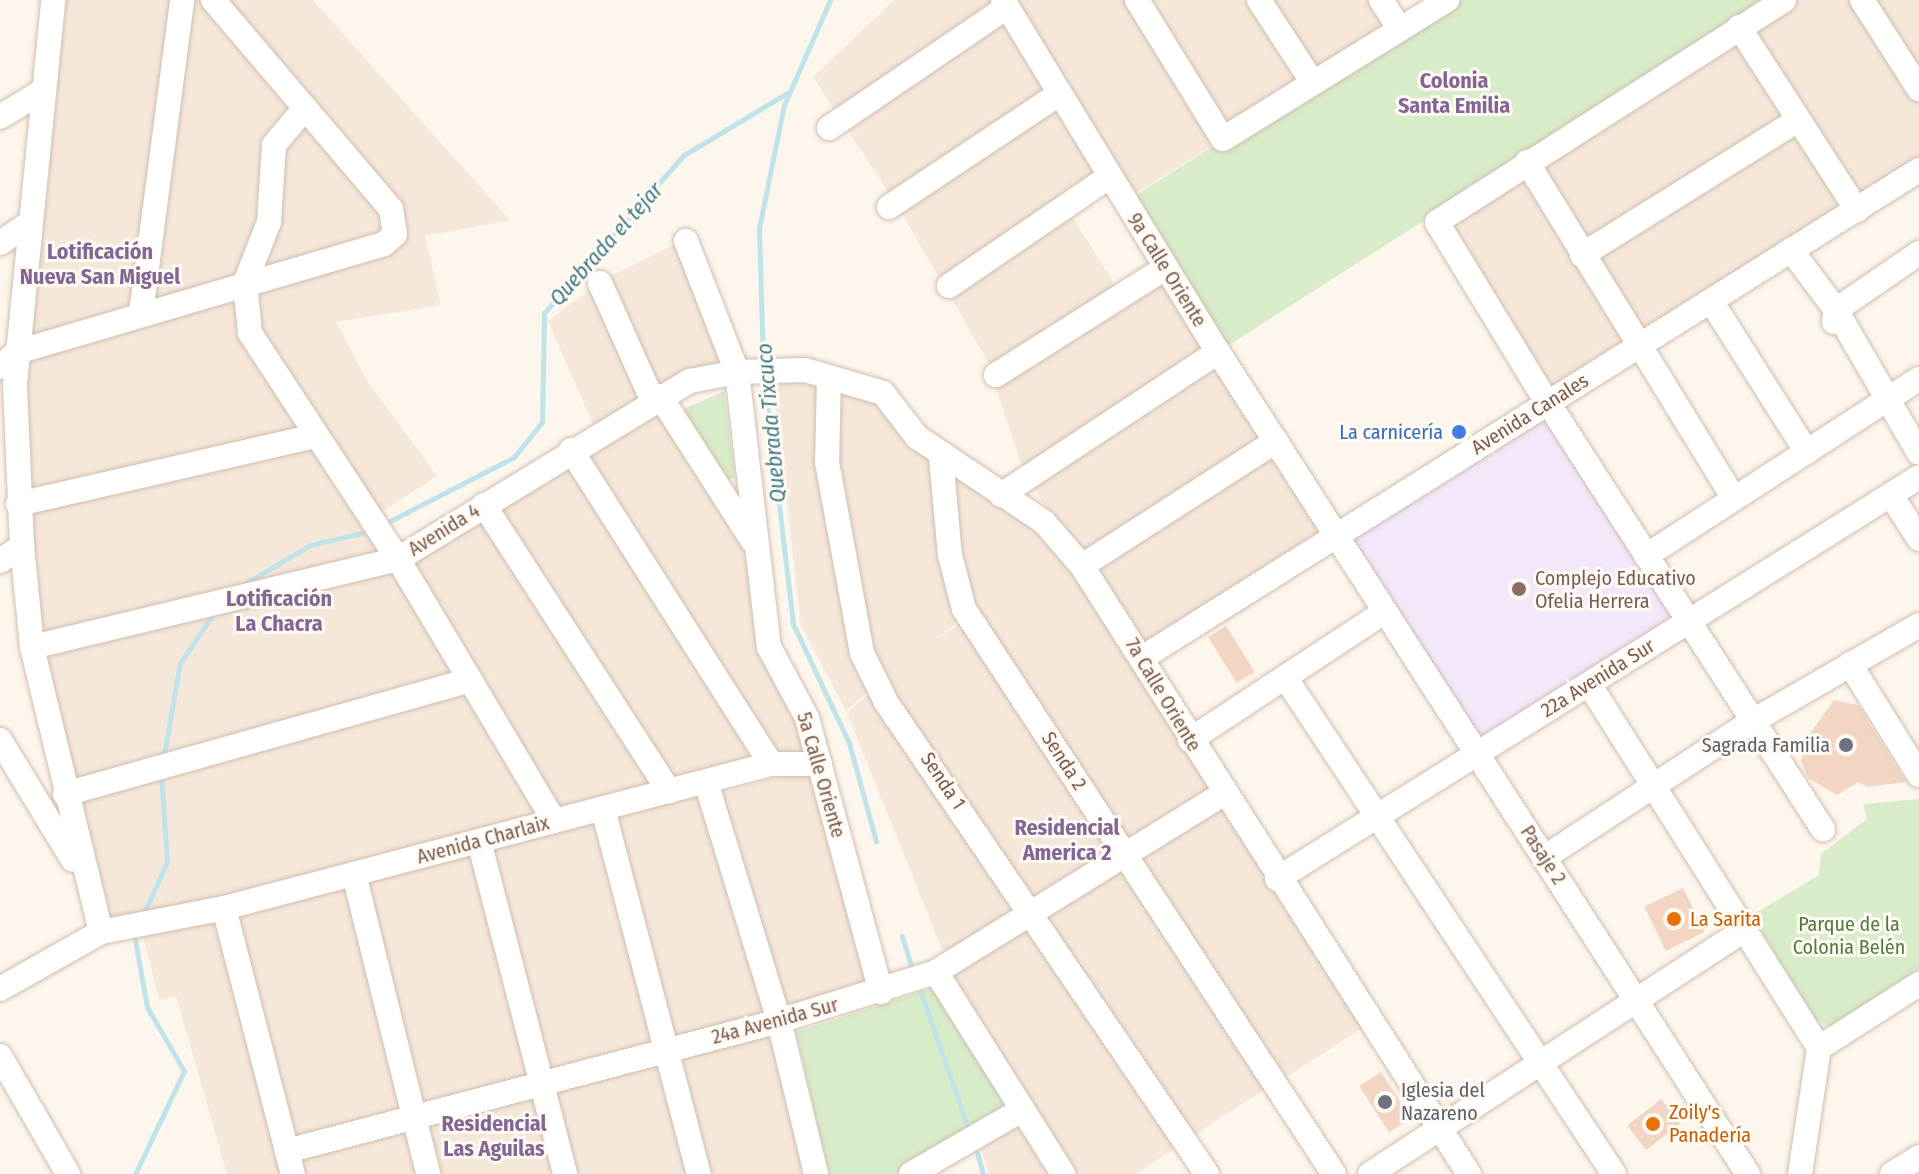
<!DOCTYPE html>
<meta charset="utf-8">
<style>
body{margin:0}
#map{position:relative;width:1919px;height:1174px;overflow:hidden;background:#fdf6ec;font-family:"Fira Sans Condensed",sans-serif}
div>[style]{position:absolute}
.residential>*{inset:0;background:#f5e8da;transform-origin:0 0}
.education>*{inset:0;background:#f3e8fa;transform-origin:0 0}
.green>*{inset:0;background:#d8ecc9}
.stream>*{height:5px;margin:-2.5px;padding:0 2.5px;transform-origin:2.5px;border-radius:2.5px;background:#bfe3e8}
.building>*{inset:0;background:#f3d5c3;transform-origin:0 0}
.roads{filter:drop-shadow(0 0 2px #d1beb0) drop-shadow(0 0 2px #d1beb0)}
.minor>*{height:24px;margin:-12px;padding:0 12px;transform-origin:12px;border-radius:12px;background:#fff}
.dots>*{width:22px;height:22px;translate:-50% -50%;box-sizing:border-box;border:4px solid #fffaf3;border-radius:50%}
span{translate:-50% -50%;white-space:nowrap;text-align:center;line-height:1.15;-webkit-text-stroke:6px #fffaf3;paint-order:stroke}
.street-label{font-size:20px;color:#7a5c4d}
.shop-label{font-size:20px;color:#366cbe}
.right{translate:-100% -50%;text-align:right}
.education-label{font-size:20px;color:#785e54}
.left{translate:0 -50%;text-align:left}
.worship-label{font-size:20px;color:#5b616d}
.food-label{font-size:20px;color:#c56008}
.park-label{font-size:20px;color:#537a41}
.neighbourhood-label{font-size:22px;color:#846695;font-weight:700}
.water-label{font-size:22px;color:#437c86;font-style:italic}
</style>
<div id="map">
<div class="residential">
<div style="clip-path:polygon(53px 0,313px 0,510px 220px,425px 236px,441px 305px,336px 322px,368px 382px,437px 476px,371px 519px,554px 821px,101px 932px,32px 647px,24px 260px)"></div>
<div style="clip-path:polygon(894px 0,997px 0,1053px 92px,892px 198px,813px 77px)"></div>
<div style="clip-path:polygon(1005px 0,1255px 0,1308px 86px,1129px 198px)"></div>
<div style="clip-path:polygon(1259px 0,1376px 0,1396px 31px,1313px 83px)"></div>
<div style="clip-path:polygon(1787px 0,1859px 0,1919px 93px,1919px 167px,1857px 207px,1741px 28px)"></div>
<div style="clip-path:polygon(1865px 0,1919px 0,1919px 84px)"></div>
<div style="left:1737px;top:33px;width:209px;height:247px;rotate:56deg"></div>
<div style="clip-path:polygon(1058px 100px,1107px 173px,1066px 206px,1119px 292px,996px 375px,898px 207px)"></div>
<div style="left:1526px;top:168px;width:208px;height:101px;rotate:59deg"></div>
<div style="clip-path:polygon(681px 241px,730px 368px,654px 395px,603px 280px)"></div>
<div style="clip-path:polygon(1167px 273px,1212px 351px,1024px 473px,994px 383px)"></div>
<div style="clip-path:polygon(596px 285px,647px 398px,596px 431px,548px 321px)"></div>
<div style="left:1217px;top:358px;width:97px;height:224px;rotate:58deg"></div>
<div style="clip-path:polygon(772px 373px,828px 378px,825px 434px,875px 686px,846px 711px,801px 625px)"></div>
<div style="clip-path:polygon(833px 383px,881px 399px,936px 459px,962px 619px,880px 681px,830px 462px)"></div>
<div style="clip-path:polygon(657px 401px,750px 549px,812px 760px,773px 761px,577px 452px)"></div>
<div style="left:1274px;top:447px;width:103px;height:222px;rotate:57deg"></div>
<div style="left:570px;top:456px;width:365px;height:95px;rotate:57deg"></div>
<div style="clip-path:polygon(947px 465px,1041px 528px,1076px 569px,1221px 794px,1127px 854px,969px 607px)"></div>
<div style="clip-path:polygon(483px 511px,664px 789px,556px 818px,403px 560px)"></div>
<div style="left:963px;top:621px;width:286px;height:99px;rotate:56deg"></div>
<div style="clip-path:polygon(873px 690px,1029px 917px,947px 962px,847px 713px)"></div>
<div style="left:817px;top:767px;width:232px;height:109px;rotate:75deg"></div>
<div style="left:704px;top:786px;width:244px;height:100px;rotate:73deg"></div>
<div style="left:1223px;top:800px;width:267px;height:110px;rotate:57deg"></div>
<div style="left:601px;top:813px;width:243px;height:121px;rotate:75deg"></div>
<div style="left:475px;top:847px;width:242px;height:121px;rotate:75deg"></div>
<div style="left:1126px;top:861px;width:267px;height:105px;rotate:57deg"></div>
<div style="left:351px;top:879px;width:244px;height:126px;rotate:76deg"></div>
<div style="clip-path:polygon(223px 911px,292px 1174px,227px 1174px,176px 996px,159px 1000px,142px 932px)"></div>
<div style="clip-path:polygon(1032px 922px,1181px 1144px,1136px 1174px,1071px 1174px,942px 973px)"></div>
<div style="clip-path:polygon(774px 1023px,802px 1144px,800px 1174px,703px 1174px,672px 1053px)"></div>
<div style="clip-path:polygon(665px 1054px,695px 1174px,568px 1174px,545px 1086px)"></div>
<div style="clip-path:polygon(539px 1089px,561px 1174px,433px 1174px,419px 1121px)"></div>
<div style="clip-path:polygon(1020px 1116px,1059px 1174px,989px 1174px,978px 1140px)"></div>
<div style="clip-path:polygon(411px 1123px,424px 1174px,297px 1174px,292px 1154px)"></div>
</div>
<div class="education">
<div style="left:1548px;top:404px;width:259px;height:249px;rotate:57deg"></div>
</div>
<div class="green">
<div style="clip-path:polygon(1443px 0,1770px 0,1218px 352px,1122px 204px)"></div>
<div style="clip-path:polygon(724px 391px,735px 477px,723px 482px,673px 414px)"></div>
<div style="clip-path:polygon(1919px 799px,1919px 969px,1830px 1027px,1812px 1017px,1752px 915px,1819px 875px,1821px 854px,1867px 819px,1863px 804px)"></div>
<div style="clip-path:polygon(936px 987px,1012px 1106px,895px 1174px,829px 1174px,796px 1032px)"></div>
</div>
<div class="stream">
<div style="left:763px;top:363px;width:135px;rotate:-91.7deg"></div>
<div style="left:759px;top:228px;width:126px;rotate:-78.5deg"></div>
<div style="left:784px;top:105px;width:115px;rotate:-66.3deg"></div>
<div style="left:764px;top:377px;width:249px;rotate:83.3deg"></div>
<div style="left:793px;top:624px;width:132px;rotate:64.8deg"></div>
<div style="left:849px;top:743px;width:102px;rotate:74.6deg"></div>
<div style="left:390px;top:521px;width:140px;rotate:-27.3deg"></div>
<div style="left:514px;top:457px;width:45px;rotate:-51.3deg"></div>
<div style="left:542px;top:422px;width:109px;rotate:-88.9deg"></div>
<div style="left:544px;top:313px;width:211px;rotate:-48.5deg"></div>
<div style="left:684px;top:155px;width:122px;rotate:-31deg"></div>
<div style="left:236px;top:589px;width:86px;rotate:-30.7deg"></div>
<div style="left:310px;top:545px;width:53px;rotate:-13deg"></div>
<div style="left:163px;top:760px;width:98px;rotate:-80.1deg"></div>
<div style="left:180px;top:663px;width:59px;rotate:-56deg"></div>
<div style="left:142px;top:917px;width:60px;rotate:-65.6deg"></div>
<div style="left:167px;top:862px;width:89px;rotate:-93.9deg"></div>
<div style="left:134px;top:934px;width:74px;rotate:79.9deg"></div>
<div style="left:147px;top:1007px;width:74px;rotate:60deg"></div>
<div style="left:184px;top:1071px;width:114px;rotate:115.4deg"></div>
<div style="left:902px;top:936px;width:31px;rotate:73deg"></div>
<div style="left:921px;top:993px;width:140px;rotate:70.8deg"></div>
<div style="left:977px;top:1152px;width:23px;rotate:75deg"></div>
</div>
<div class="building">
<div style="left:1226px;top:626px;width:54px;height:21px;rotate:58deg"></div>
<div style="clip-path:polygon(1834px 700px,1858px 705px,1906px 782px,1867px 787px,1858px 782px,1837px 795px,1808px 778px,1801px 761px,1807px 738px)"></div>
<div style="left:1683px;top:888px;width:49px;height:43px;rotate:64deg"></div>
<div style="left:1381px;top:1072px;width:55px;height:26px;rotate:57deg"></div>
<div style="left:1661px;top:1099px;width:31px;height:43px;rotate:52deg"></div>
</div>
<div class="roads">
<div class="minor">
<div style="left:1003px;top:0;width:412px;rotate:58.6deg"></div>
<div style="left:1218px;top:352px;width:978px;rotate:57.19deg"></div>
<div style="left:1137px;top:0;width:163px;rotate:58.3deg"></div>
<div style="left:1223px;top:139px;width:264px;rotate:-31.8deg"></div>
<div style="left:1259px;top:0;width:99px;rotate:57deg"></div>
<div style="left:1381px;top:0;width:35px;rotate:57deg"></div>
<div style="left:1862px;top:0;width:106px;rotate:57.4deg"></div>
<div style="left:1739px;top:27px;width:218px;rotate:57.2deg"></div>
<div style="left:305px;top:108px;width:48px;rotate:130deg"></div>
<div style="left:274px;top:145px;width:77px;rotate:93.7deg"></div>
<div style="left:269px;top:222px;width:66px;rotate:111.5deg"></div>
<div style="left:245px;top:283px;width:50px;rotate:84.3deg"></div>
<div style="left:250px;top:333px;width:270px;rotate:56.8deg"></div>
<div style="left:398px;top:559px;width:305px;rotate:59.2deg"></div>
<div style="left:0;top:117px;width:48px;rotate:-31.4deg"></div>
<div style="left:829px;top:128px;width:215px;rotate:-34.2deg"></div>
<div style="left:1527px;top:162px;width:395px;rotate:58.4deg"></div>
<div style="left:889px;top:207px;width:204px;rotate:-33.6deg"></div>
<div style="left:686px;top:241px;width:141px;rotate:68.7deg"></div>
<div style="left:737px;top:372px;width:277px;rotate:83.4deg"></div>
<div style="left:769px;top:647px;width:81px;rotate:61.8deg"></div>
<div style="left:807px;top:718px;width:284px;rotate:74.9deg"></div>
<div style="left:0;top:243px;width:34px;rotate:-34deg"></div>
<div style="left:1791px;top:250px;width:75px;rotate:53.1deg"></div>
<div style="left:1836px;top:310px;width:165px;rotate:59.9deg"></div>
<div style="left:1582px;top:255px;width:255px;rotate:-32deg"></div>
<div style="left:600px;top:283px;width:127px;rotate:65.9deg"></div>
<div style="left:949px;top:286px;width:194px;rotate:-34.3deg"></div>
<div style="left:1711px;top:301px;width:179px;rotate:57.6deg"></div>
<div style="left:141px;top:313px;width:316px;rotate:-82.5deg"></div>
<div style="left:1834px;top:322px;width:12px;rotate:-81deg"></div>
<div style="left:1836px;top:310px;width:101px;rotate:-34.5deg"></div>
<div style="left:0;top:367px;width:23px;rotate:-41deg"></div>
<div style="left:17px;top:352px;width:383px;rotate:-16.4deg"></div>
<div style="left:384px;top:244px;width:15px;rotate:-42deg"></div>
<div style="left:395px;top:234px;width:25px;rotate:-99deg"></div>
<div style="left:391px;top:209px;width:275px;rotate:-130.4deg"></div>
<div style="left:996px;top:375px;width:200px;rotate:-32.3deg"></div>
<div style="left:829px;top:377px;width:85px;rotate:91.3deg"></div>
<div style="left:827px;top:462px;width:194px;rotate:79.6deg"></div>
<div style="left:862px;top:653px;width:55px;rotate:63.9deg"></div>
<div style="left:886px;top:702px;width:571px;rotate:55.78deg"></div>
<div style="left:660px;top:396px;width:171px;rotate:57.4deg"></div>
<div style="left:1548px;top:404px;width:213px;rotate:-121.4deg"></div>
<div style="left:1437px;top:222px;width:412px;rotate:-32.6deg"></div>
<div style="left:1556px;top:415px;width:493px;rotate:57.2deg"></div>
<div style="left:571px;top:450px;width:372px;rotate:57.5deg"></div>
<div style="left:941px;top:457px;width:98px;rotate:84.8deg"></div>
<div style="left:950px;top:555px;width:56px;rotate:75.5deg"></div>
<div style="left:964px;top:609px;width:675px;rotate:56.78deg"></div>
<div style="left:1001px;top:495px;width:260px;rotate:-33.4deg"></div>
<div style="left:1891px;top:495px;width:52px;rotate:57.5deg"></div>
<div style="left:18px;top:504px;width:304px;rotate:-12.9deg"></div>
<div style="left:484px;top:505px;width:341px;rotate:57.1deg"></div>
<div style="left:22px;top:546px;width:162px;rotate:-92.5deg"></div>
<div style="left:15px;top:384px;width:386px;rotate:-84.3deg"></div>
<div style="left:1646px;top:556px;width:325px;rotate:-33deg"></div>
<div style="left:0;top:561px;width:27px;rotate:-34deg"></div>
<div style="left:22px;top:546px;width:101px;rotate:84.3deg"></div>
<div style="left:32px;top:647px;width:293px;rotate:76.4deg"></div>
<div style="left:1082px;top:566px;width:231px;rotate:-32.8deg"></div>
<div style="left:32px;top:647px;width:376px;rotate:-13.5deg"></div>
<div style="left:398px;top:559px;width:342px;rotate:-31.4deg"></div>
<div style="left:690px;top:381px;width:48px;rotate:-10.8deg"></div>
<div style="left:737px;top:372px;width:68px;rotate:-1.7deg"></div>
<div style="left:805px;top:370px;width:81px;rotate:16.4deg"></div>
<div style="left:883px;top:393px;width:56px;rotate:52.3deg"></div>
<div style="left:917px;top:437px;width:153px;rotate:33.8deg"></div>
<div style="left:1044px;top:522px;width:58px;rotate:49.2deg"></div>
<div style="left:1082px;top:566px;width:721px;rotate:57.52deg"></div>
<div style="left:1142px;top:658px;width:918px;rotate:-32.13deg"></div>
<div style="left:1850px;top:664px;width:131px;rotate:58.1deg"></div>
<div style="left:1285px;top:677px;width:596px;rotate:56.5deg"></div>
<div style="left:1589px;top:684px;width:431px;rotate:57.7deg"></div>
<div style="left:0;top:740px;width:140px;rotate:58.7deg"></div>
<div style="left:1190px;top:740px;width:232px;rotate:-33.4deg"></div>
<div style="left:706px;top:782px;width:250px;rotate:73deg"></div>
<div style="left:779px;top:1021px;width:157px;rotate:76.4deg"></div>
<div style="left:65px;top:794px;width:421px;rotate:-15.7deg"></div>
<div style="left:603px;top:809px;width:377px;rotate:75.3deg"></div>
<div style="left:479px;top:841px;width:344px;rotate:75.5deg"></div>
<div style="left:1545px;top:857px;width:249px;rotate:-33.2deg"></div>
<div style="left:1753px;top:721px;width:192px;rotate:-30deg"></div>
<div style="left:354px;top:874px;width:309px;rotate:76.1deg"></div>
<div style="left:1277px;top:879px;width:757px;rotate:-32.05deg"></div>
<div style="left:224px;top:908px;width:275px;rotate:75.5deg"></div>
<div style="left:936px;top:972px;width:239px;rotate:57.8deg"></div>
<div style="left:0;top:989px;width:116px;rotate:-29.4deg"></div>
<div style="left:101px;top:932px;width:125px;rotate:-11deg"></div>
<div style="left:224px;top:908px;width:566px;rotate:-14.75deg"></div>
<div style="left:771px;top:764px;width:49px"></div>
<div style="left:1819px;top:1048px;width:119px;rotate:-32.6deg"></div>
<div style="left:0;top:1056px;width:136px;rotate:60deg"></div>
<div style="left:287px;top:1151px;width:509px;rotate:-14.8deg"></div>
<div style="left:779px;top:1021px;width:164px;rotate:-17.3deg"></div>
<div style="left:936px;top:972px;width:338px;rotate:-31.8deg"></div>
<div style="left:911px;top:1174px;width:129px;rotate:-30.1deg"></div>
<div style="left:1370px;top:1174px;width:447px;rotate:-33.1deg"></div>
<div style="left:1800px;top:1174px;width:127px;rotate:-81.4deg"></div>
<div style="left:1892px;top:1174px;width:32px;rotate:-32deg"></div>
</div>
</div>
<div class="dots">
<div style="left:1459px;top:432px;background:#3f7fe0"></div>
<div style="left:1519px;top:589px;background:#8d6e63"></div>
<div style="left:1846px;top:745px;background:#6b7280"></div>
<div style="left:1674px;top:919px;background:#e8710a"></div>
<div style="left:1385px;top:1102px;background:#6b7280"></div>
<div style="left:1653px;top:1124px;background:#e8710a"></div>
</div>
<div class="street-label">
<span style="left:1167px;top:270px;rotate:58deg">9a Calle Oriente</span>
<span style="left:1530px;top:414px;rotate:-32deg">Avenida Canales</span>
<span style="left:444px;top:530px;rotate:-32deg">Avenida 4</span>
<span style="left:1598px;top:678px;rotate:-32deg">22a Avenida Sur</span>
<span style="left:1163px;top:695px;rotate:59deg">7a Calle Oriente</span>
<span style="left:1064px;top:761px;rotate:57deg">Senda 2</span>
<span style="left:821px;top:775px;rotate:74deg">5a Calle Oriente</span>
<span style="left:943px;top:781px;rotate:56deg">Senda 1</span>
<span style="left:483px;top:840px;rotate:-15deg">Avenida Charlaix</span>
<span style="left:1543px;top:855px;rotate:57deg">Pasaje 2</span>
<span style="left:775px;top:1021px;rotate:-15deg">24a Avenida Sur</span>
</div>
<div class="shop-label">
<span class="right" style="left:1443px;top:432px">La carnicería</span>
</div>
<div class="education-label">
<span class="left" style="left:1535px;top:590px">Complejo Educativo<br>Ofelia Herrera</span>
</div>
<div class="worship-label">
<span class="right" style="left:1830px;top:745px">Sagrada Familia</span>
<span class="left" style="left:1401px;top:1102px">Iglesia del<br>Nazareno</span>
</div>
<div class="food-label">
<span class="left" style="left:1690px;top:919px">La Sarita</span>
<span class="left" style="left:1669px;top:1124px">Zoily's<br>Panadería</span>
</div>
<div class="park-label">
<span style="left:1849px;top:936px">Parque de la<br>Colonia Belén</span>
</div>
<div class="neighbourhood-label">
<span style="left:1454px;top:93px">Colonia<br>Santa Emilia</span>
<span style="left:100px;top:264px">Lotificación<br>Nueva San Miguel</span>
<span style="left:279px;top:611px">Lotificación<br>La Chacra</span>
<span style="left:1067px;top:840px">Residencial<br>America 2</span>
<span style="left:494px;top:1136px">Residencial<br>Las Aguilas</span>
</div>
<div class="water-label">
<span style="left:606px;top:244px;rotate:-48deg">Quebrada el tejar</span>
<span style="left:771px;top:423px;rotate:-95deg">Quebrada Tixcuco</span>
</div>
</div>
